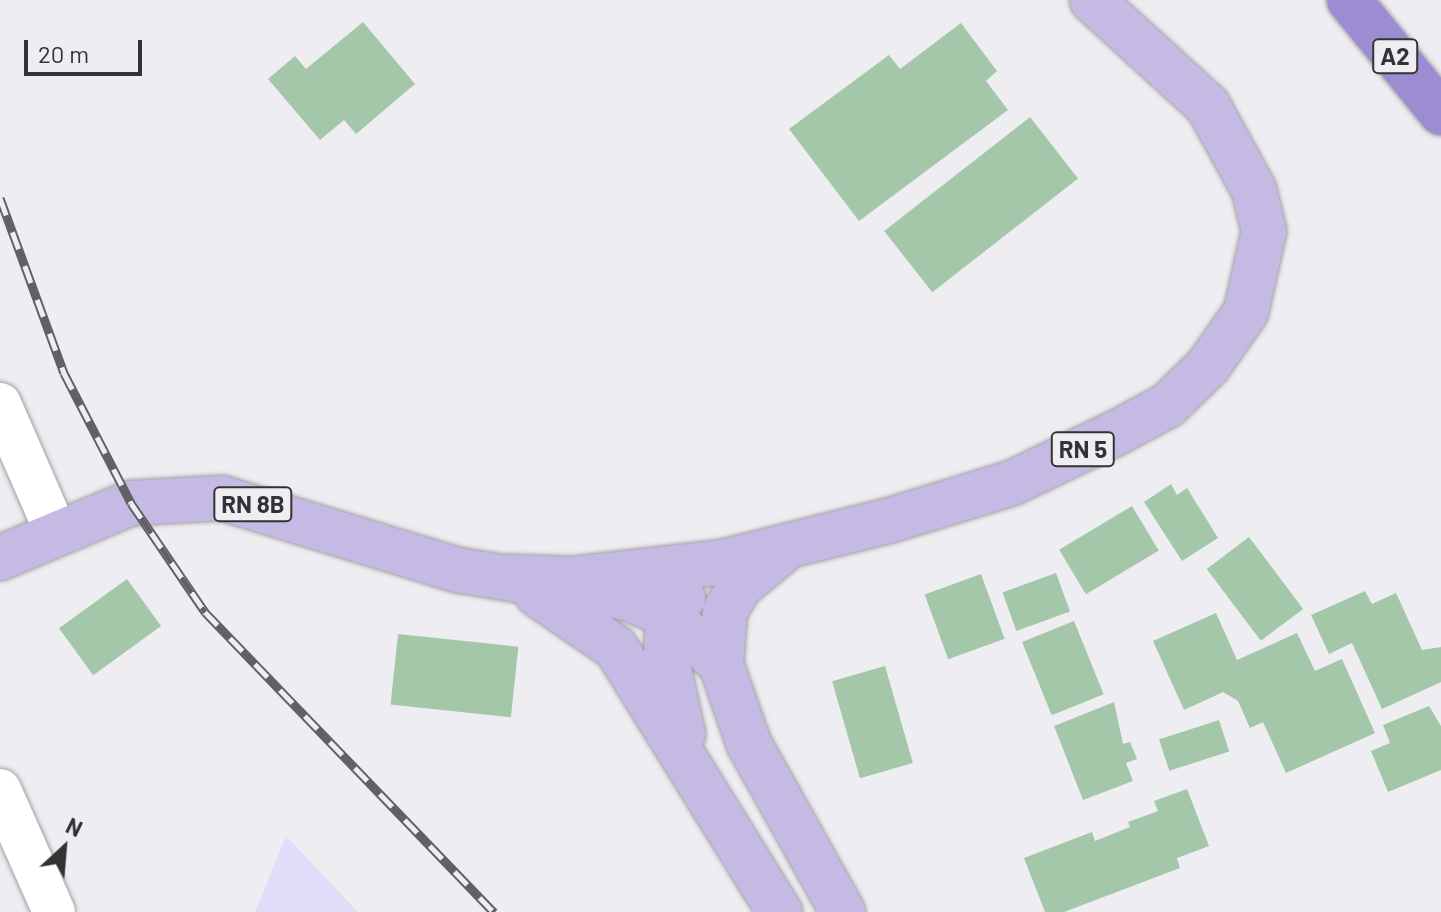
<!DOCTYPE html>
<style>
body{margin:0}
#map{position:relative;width:1441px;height:912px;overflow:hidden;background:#eeedf2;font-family:Barlow,sans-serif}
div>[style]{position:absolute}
.green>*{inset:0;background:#e2dcf8}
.building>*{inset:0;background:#a4c6a9;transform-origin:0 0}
.roads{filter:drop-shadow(0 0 2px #a1a0a5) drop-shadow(0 0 2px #a1a0a5)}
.secondary>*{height:42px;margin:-21px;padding:0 21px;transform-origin:21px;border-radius:21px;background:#fff}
.primary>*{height:44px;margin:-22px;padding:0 22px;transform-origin:22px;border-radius:22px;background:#c5bae4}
.highway>*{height:44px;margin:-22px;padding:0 22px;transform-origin:22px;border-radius:22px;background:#9e8cd2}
.rail>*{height:9px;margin-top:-4.5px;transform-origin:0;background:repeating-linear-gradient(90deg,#eeedf2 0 18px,#616063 0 36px);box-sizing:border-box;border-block:2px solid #616063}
span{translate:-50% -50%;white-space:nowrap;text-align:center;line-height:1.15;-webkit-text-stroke:7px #eeedf2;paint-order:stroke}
.shield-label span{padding:2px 6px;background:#eeedf2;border:2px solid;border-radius:6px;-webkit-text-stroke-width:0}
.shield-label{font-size:24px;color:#333335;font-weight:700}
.north{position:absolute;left:24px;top:808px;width:80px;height:80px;-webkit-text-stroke:6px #eeedf2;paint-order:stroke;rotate:26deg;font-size:22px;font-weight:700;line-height:32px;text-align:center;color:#333335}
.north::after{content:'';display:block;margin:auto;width:28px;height:36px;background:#333335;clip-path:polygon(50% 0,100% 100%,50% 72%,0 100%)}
.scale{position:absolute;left:24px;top:40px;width:118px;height:36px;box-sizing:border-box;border:4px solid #333335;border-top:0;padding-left:10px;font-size:24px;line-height:28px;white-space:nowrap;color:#333335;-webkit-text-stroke:6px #eeedf2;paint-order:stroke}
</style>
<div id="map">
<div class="green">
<div style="clip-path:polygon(286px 836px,358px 912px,255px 912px)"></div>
</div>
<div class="building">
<div style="clip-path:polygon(363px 22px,415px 84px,356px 134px,344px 120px,320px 140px,268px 79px,295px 56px,306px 69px)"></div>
<div style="clip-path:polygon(961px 23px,997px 71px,986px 81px,1008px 110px,859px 221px,789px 129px,889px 55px,900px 69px)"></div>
<div style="left:1030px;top:117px;width:78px;height:185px;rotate:52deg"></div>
<div style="clip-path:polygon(1171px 484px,1177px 495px,1187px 488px,1218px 538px,1182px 561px,1144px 502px)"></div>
<div style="left:1132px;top:506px;width:52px;height:85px;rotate:59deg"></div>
<div style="left:1249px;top:537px;width:90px;height:53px;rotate:53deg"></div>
<div style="left:1056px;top:573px;width:41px;height:57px;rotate:70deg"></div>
<div style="left:981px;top:574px;width:69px;height:60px;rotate:70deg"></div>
<div style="left:127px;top:579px;width:58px;height:84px;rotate:54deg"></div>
<div style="clip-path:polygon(1365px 591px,1372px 604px,1396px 593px,1422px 650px,1441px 647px,1441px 682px,1382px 709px,1352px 643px,1329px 654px,1311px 615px)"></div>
<div style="clip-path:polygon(1216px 613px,1237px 660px,1297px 633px,1315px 671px,1342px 659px,1375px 733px,1286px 773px,1263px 722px,1250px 728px,1238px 701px,1223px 692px,1184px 710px,1153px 641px)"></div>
<div style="left:1074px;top:621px;width:79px;height:56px;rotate:68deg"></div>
<div style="left:398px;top:634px;width:121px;height:71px;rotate:6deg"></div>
<div style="left:885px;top:666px;width:101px;height:55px;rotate:74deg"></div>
<div style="clip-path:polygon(1114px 702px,1123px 744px,1130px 742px,1137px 759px,1126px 763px,1133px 781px,1083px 800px,1054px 726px)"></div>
<div style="clip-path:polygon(1429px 706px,1441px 726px,1441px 770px,1388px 792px,1371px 751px,1390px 743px,1383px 725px)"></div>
<div style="left:1219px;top:720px;width:33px;height:63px;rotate:72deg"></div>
<div style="clip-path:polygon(1187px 789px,1209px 846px,1177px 858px,1180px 868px,1064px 912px,1045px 912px,1024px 858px,1092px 832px,1095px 841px,1130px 827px,1128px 822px,1158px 811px,1154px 801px)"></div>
</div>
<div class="roads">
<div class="secondary">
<div style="left:0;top:404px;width:140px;rotate:66.4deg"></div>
<div style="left:0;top:790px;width:133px;rotate:66.1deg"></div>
</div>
<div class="primary">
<div style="left:781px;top:552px;width:55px;rotate:140.2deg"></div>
<div style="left:739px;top:587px;width:28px;rotate:120deg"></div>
<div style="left:725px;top:611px;width:53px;rotate:94.3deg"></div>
<div style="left:721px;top:664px;width:85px;rotate:70.7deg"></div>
<div style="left:749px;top:744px;width:193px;rotate:60.8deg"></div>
<div style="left:0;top:558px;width:142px;rotate:-22.8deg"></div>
<div style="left:131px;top:503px;width:91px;rotate:-3.1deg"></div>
<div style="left:222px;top:498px;width:247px;rotate:17deg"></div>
<div style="left:458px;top:570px;width:171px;rotate:9.4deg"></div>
<div style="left:627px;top:598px;width:44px;rotate:22.5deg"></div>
<div style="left:668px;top:615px;width:72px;rotate:42.8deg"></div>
<div style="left:507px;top:577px;width:65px;rotate:1.8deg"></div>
<div style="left:572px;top:579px;width:152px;rotate:-6.4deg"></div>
<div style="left:723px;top:562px;width:173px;rotate:-14deg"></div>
<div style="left:891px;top:520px;width:127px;rotate:-17deg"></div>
<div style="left:1012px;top:483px;width:115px;rotate:-25.7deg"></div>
<div style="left:1116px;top:433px;width:59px;rotate:-28.3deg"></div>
<div style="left:1168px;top:405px;width:56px;rotate:-44.3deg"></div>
<div style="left:1208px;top:366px;width:66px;rotate:-54.9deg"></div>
<div style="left:1246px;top:312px;width:83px;rotate:-77.5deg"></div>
<div style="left:1264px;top:231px;width:42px;rotate:-103.7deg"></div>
<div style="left:1254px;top:190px;width:96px;rotate:-118.7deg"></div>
<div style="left:1208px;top:106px;width:157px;rotate:-137.6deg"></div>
<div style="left:537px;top:594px;width:96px;rotate:34.4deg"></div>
<div style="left:616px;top:648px;width:311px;rotate:58.2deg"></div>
<div style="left:683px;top:598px;width:23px;rotate:131deg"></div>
<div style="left:668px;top:615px;width:41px;rotate:92.8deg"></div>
<div style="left:666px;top:656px;width:80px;rotate:77.7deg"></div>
</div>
<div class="highway">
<div style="left:1349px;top:0;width:146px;rotate:50.8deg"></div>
</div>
</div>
<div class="rail">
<div style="left:0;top:198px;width:186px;rotate:69.9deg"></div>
<div style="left:64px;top:373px;width:146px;rotate:62.7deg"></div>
<div style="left:131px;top:503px;width:132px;rotate:55.8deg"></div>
<div style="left:205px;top:612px;width:417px;rotate:46.1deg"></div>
</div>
<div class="shield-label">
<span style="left:1395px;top:56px">A2</span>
<span style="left:1083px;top:449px">RN 5</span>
<span style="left:253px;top:504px">RN 8B</span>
</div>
<div class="north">N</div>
<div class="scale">20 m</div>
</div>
